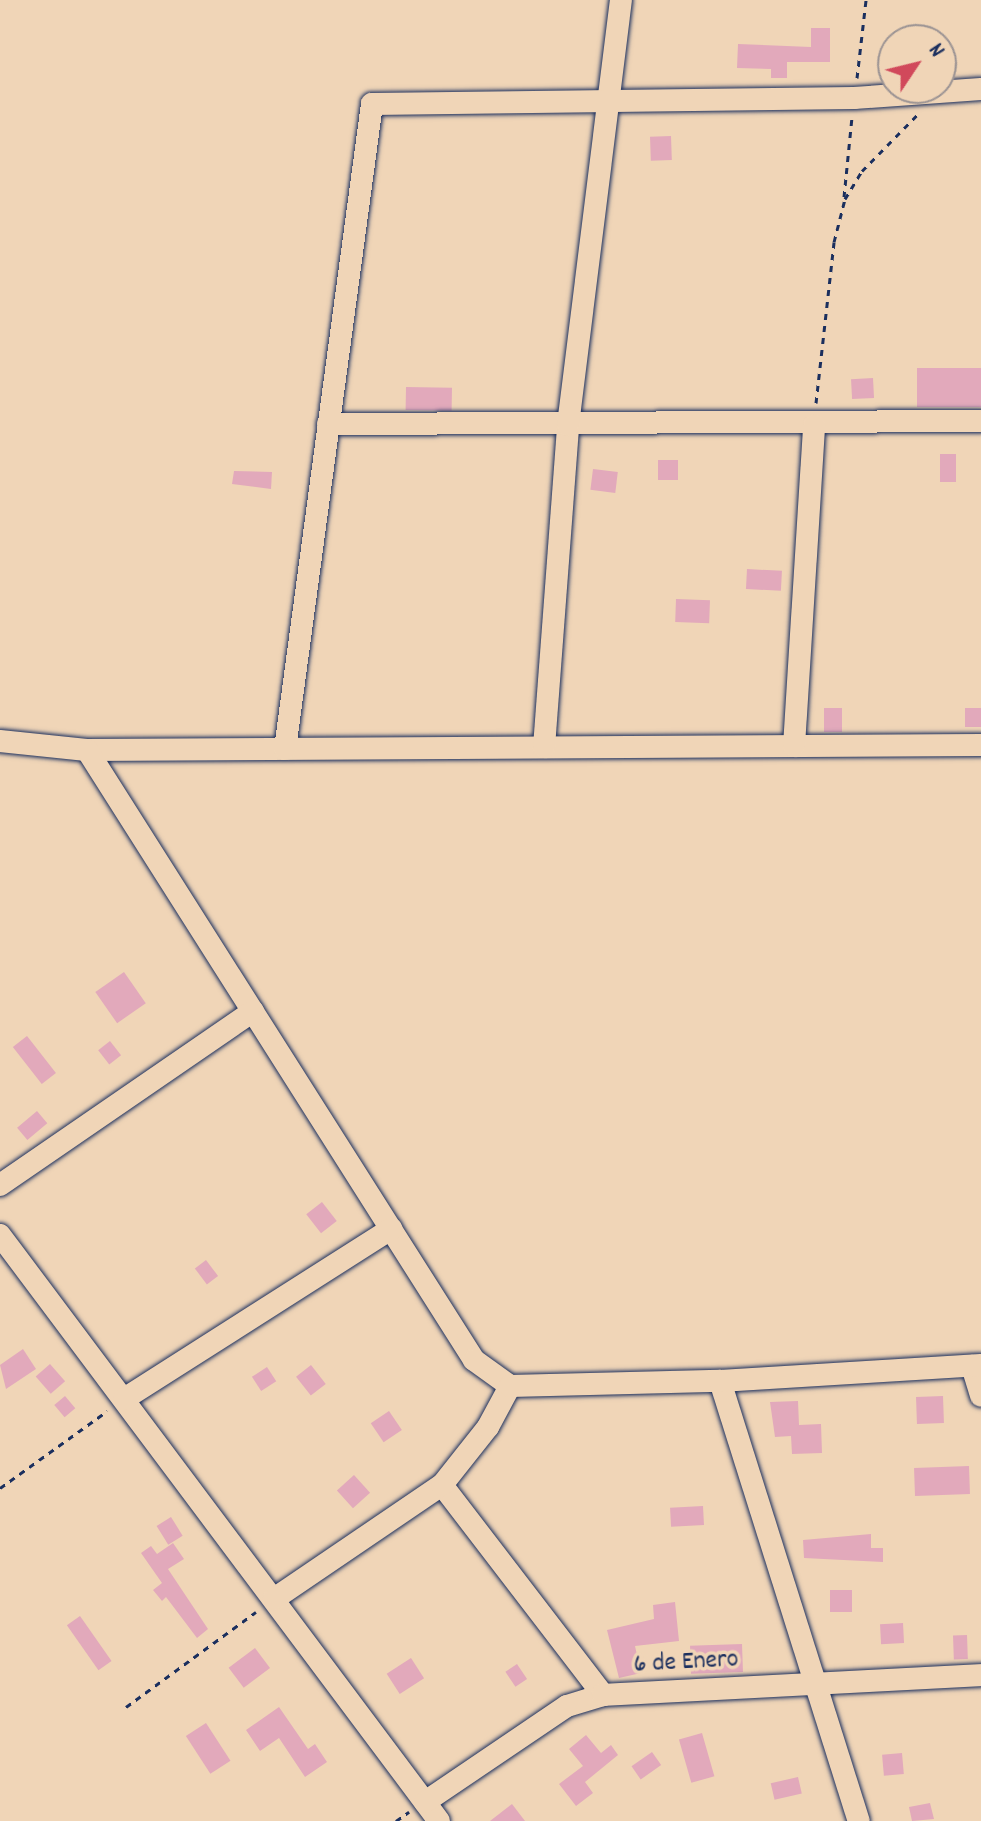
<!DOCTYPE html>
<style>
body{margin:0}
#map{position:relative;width:981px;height:1821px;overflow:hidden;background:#f0d5b7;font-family:Dekko,sans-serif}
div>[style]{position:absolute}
.building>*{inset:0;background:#e2a9bb;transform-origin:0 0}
.path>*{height:3px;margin-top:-1.5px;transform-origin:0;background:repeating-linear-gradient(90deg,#1b2f5e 0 6px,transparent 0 12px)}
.roads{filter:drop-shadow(0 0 2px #1b2f5e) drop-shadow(0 0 2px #1b2f5e)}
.minor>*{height:22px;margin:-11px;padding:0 11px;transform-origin:11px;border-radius:11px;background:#f0d5b7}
span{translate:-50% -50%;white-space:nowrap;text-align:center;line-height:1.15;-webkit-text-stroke:7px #f0d5b7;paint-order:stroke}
.street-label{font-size:26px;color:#1b2f5e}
.north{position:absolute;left:877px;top:24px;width:80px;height:80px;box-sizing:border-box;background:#f0d5b7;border:2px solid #9b9393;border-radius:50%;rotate:55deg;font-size:22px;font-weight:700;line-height:32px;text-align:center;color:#1b2f5e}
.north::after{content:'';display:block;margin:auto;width:28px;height:36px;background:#d1495b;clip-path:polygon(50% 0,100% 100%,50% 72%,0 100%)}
</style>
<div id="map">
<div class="building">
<div style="clip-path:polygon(811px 28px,830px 28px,830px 62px,787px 62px,787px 78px,771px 78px,771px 69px,737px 68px,738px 44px,811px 47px)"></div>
<div style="left:671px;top:136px;width:24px;height:21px;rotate:88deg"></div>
<div style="left:981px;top:368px;width:39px;height:64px;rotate:90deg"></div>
<div style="left:873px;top:378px;width:20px;height:22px;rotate:87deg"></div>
<div style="left:406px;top:387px;width:46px;height:23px;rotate:1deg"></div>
<div style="left:940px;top:454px;width:16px;height:28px"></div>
<div style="left:658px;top:460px;width:20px;height:20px"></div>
<div style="left:593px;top:469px;width:25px;height:21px;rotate:7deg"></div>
<div style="clip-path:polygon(234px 471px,272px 472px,271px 489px,232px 484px)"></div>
<div style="left:747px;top:569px;width:35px;height:20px;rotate:3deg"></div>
<div style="left:676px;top:599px;width:34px;height:23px;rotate:2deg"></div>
<div style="left:824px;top:708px;width:18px;height:24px"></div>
<div style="left:981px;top:708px;width:19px;height:16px;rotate:90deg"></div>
<div style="left:124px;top:972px;width:38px;height:35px;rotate:55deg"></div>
<div style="left:27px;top:1036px;width:47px;height:18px;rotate:52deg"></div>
<div style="left:110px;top:1041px;width:18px;height:15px;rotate:52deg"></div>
<div style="left:37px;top:1111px;width:16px;height:26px;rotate:50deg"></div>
<div style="left:322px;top:1202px;width:24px;height:20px;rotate:52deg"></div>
<div style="left:206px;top:1260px;width:20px;height:14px;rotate:53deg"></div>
<div style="clip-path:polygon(23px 1349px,36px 1369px,6px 1389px,0 1365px)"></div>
<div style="left:50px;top:1364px;width:23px;height:19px;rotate:49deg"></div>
<div style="left:311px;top:1365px;width:24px;height:19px;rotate:52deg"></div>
<div style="left:267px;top:1367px;width:17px;height:18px;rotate:57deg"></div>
<div style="left:65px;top:1396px;width:16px;height:14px;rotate:50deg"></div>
<div style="left:943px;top:1396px;width:27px;height:27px;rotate:88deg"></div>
<div style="clip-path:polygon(798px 1401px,799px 1425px,821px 1424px,822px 1453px,792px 1454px,791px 1436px,775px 1437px,770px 1402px)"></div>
<div style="left:389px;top:1411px;width:23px;height:22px;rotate:56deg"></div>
<div style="left:969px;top:1466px;width:28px;height:55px;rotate:88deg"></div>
<div style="left:354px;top:1475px;width:24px;height:23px;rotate:48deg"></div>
<div style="left:703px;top:1506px;width:19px;height:33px;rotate:87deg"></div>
<div style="left:171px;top:1517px;width:22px;height:17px;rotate:58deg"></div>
<div style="clip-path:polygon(871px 1534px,871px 1548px,883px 1548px,883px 1562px,804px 1558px,803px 1540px)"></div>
<div style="clip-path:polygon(173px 1543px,184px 1559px,168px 1569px,208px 1629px,197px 1638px,166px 1597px,162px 1601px,153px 1590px,162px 1583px,141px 1553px,151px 1546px,157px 1554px)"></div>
<div style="left:830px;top:1590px;width:22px;height:22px"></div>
<div style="clip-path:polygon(675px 1602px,679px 1641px,635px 1646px,641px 1673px,619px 1678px,607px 1630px,654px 1619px,653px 1605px)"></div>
<div style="left:80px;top:1616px;width:55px;height:16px;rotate:55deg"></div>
<div style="left:903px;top:1623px;width:20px;height:23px;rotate:87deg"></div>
<div style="left:967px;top:1635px;width:24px;height:14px;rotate:88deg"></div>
<div style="left:742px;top:1644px;width:28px;height:52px;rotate:88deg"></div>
<div style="left:255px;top:1648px;width:25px;height:33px;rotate:53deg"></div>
<div style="left:411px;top:1658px;width:24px;height:29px;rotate:57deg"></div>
<div style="left:517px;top:1664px;width:18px;height:14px;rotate:56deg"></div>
<div style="clip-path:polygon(279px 1707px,308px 1749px,315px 1744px,327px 1762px,305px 1777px,279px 1738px,260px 1751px,246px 1730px)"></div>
<div style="left:206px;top:1723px;width:45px;height:24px;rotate:57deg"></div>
<div style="left:702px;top:1733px;width:45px;height:24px;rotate:74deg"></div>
<div style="clip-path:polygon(586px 1735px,601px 1753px,611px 1745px,618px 1755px,585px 1782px,593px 1793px,576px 1806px,559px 1784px,583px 1766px,569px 1749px)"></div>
<div style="left:652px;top:1752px;width:16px;height:25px;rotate:55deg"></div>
<div style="left:902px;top:1753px;width:21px;height:20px;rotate:85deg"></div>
<div style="left:798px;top:1777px;width:17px;height:28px;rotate:77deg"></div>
<div style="clip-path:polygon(930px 1803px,934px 1819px,912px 1821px,909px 1807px)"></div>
<div style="clip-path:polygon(512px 1804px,525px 1821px,490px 1821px)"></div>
</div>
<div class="path">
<div style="left:857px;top:78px;width:79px;rotate:-83.4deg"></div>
<div style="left:844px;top:197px;width:80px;rotate:-84.3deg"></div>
<div style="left:816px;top:403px;width:162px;rotate:-83.6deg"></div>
<div style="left:834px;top:242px;width:44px;rotate:-75.7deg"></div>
<div style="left:845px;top:199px;width:33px;rotate:-59deg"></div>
<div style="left:862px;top:171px;width:81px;rotate:-45.5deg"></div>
<div style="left:0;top:1488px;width:132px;rotate:-35.7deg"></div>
<div style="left:126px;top:1707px;width:161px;rotate:-36.2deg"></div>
<div style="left:396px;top:1821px;width:16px;rotate:-35deg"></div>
</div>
<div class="roads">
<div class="minor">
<div style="left:328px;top:424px;width:653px;rotate:-0.26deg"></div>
<div style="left:0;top:741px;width:87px;rotate:5.9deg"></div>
<div style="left:87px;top:750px;width:894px;rotate:-0.32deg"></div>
<div style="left:794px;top:746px;width:321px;rotate:-86.4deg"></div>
<div style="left:544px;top:747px;width:323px;rotate:-85.7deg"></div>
<div style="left:568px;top:425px;width:428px;rotate:-82.9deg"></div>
<div style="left:285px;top:749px;width:651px;rotate:-82.32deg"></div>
<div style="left:372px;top:104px;width:482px;rotate:-0.7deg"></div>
<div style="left:854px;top:98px;width:127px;rotate:-4.1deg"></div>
<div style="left:87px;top:750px;width:722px;rotate:57.61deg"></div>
<div style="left:474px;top:1360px;width:44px;rotate:35.8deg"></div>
<div style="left:0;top:1185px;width:307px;rotate:-34.5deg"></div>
<div style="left:0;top:1235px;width:732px;rotate:53.16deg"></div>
<div style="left:972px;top:1366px;width:31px;rotate:73deg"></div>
<div style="left:720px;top:1381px;width:461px;rotate:72.5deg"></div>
<div style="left:124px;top:1399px;width:317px;rotate:-32.5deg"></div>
<div style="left:442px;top:1485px;width:265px;rotate:52.5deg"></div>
<div style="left:274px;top:1599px;width:203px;rotate:-34.2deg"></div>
<div style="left:442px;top:1485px;width:74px;rotate:-51.6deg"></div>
<div style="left:488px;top:1427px;width:47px;rotate:-61.8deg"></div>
<div style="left:510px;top:1386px;width:210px;rotate:-1.4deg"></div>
<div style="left:720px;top:1381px;width:261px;rotate:-3.5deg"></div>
<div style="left:425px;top:1802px;width:171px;rotate:-34.1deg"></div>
<div style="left:567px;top:1706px;width:38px;rotate:-17deg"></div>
<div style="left:603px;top:1695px;width:379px;rotate:-3deg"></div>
</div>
</div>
<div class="street-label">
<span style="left:686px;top:1663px;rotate:-3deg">6 de Enero</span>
</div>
<div class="north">N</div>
</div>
